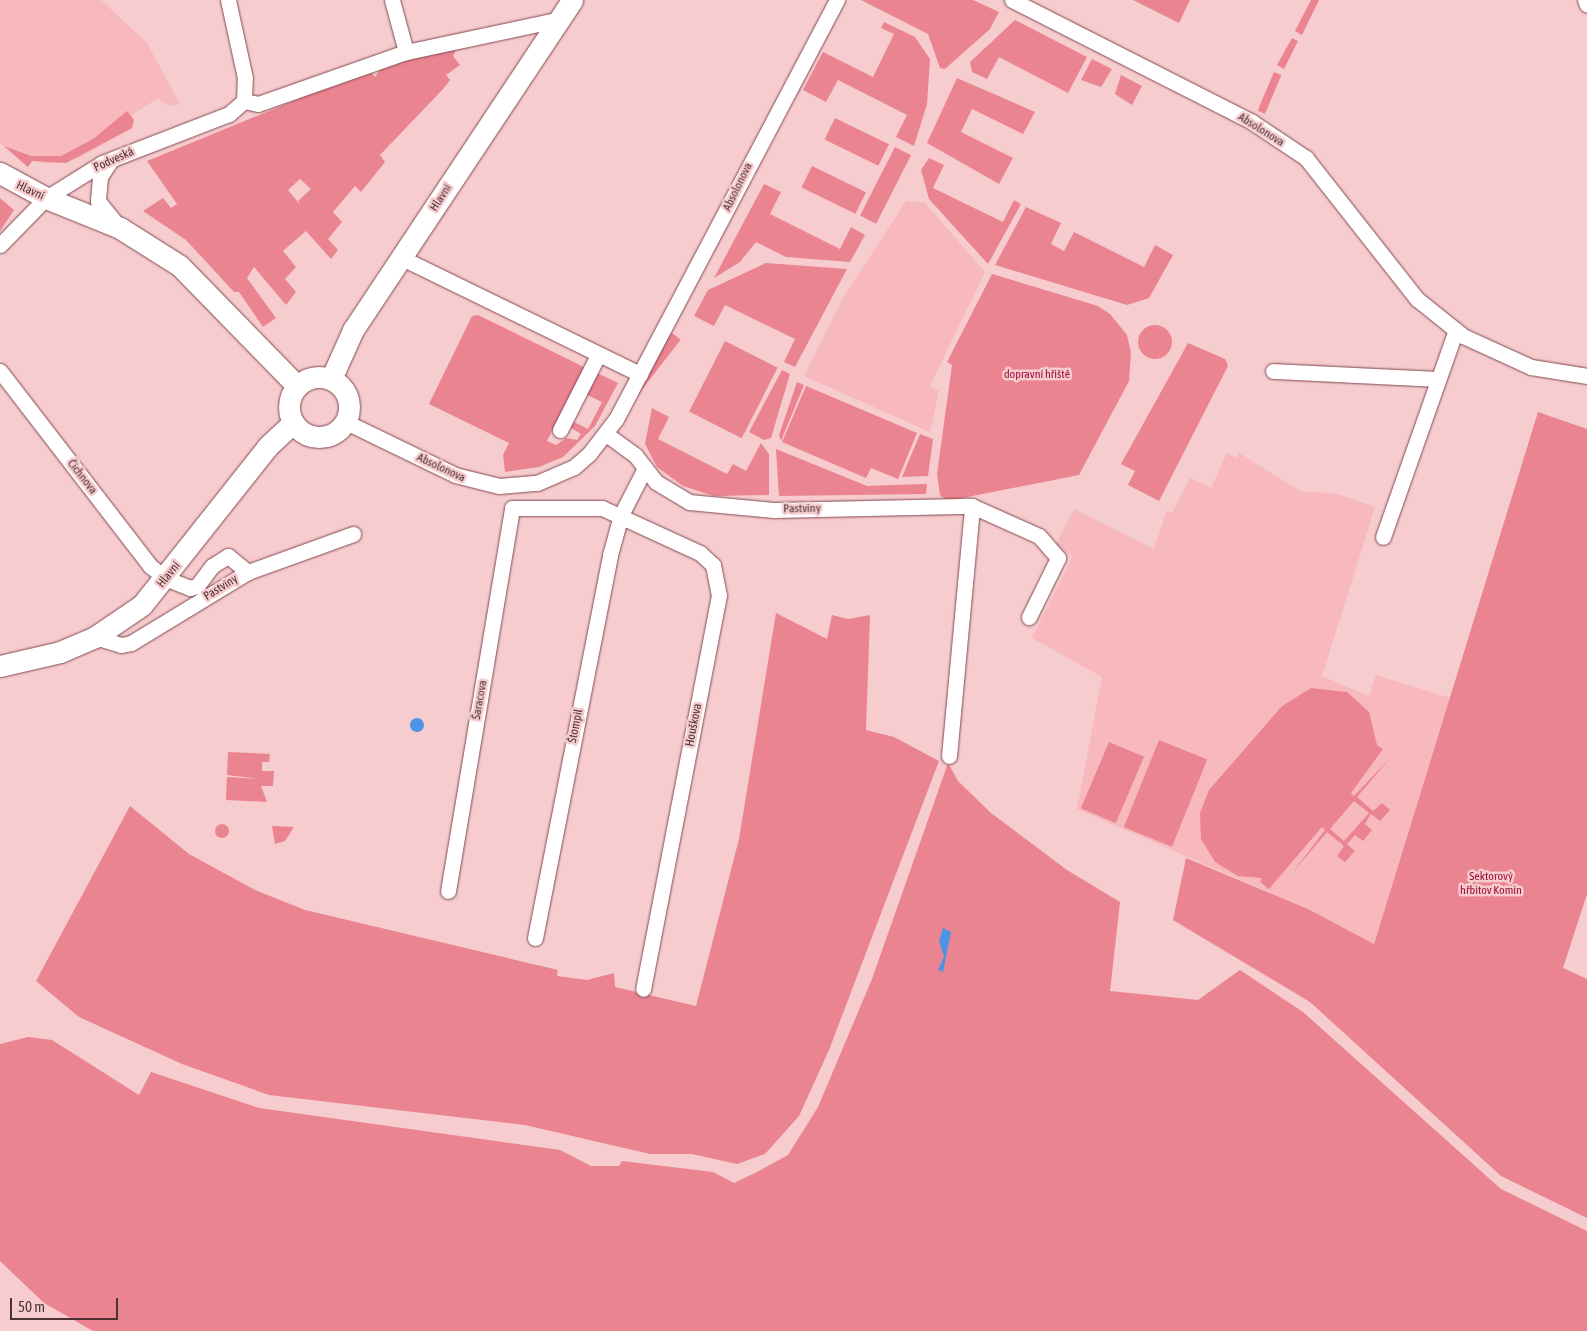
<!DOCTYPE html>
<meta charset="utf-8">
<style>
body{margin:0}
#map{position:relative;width:1587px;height:1331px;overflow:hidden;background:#f6cccf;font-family:"Asap Condensed",sans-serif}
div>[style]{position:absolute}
.built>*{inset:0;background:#f7b9be}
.green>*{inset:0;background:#ea8490;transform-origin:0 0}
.round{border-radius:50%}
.water>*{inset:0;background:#4d94e6}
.roads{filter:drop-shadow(0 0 1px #83484e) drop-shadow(0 0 1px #83484e)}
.street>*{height:15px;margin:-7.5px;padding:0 7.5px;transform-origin:7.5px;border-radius:7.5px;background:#fff}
.secondary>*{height:21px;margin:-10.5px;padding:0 10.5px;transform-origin:10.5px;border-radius:10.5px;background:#fff}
.secondary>.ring{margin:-10.5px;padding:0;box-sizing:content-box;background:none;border:21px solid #fff;border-radius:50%}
span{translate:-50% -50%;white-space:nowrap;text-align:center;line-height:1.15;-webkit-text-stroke:5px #f6cccf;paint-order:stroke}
.street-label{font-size:12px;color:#4d3234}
.park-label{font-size:12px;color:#9e1039}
.scale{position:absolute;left:10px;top:1298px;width:108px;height:22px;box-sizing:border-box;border:2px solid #4d3234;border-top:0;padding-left:6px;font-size:15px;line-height:18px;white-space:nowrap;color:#4d3234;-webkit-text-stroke:4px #f6cccf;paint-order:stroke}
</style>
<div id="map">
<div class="built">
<div style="clip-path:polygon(0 0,101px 0,147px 43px,180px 104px,168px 106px,158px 98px,132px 115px,132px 128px,79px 158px,50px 164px,32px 161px,28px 167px,0 143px)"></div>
<div style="clip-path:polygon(906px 201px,925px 203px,985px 272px,930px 386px,939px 391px,930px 432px,804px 376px,843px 298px)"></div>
<div style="clip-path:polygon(1227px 453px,1238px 458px,1239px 453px,1300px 491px,1338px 494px,1375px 507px,1322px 676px,1369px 696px,1376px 675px,1450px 698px,1374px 944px,1308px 909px,1077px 809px,1102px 677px,1032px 638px,1073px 556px,1055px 546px,1074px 509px,1154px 549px,1167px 510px,1172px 513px,1190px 478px,1211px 488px)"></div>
</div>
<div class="green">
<div style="clip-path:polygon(861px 0,973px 0,999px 12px,990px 29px,945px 69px,940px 68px,928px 34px)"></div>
<div style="clip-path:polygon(1133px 0,1190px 0,1179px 23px)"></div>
<div style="clip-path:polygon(1311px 0,1319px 0,1302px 35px,1295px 31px)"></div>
<div style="clip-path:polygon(1015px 20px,1087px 57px,1068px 93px,999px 57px,987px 79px,972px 72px,970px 62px)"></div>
<div style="clip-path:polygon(884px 22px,915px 37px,930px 59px,927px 104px,914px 146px,896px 137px,907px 115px,838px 80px,826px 102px,803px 90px,823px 52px,873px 77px,894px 34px,881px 28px)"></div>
<div style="clip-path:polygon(1292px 38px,1298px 41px,1284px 69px,1277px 65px)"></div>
<div style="clip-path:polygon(evenodd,456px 50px,453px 56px,460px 65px,446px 75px,450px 80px,444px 88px,380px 155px,385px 162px,361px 192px,355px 186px,333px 212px,342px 222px,328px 239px,338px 250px,331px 259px,306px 231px,283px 251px,296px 267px,285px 279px,296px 292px,286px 305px,254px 267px,247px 278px,276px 318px,263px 327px,239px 292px,234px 292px,186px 240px,143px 211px,163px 198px,171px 208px,177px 204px,147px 161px,313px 93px,371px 72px,375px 77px,381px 69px,411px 57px,456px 50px,300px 179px,311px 189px,298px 201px,301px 206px,288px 190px,300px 179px)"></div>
<div style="clip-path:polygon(1092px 59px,1112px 69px,1101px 87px,1081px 80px)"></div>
<div style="left:1274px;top:72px;width:8px;height:42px;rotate:23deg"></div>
<div style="clip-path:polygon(1121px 75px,1142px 86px,1132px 105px,1115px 94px)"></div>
<div style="clip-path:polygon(957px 78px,1035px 112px,1023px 134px,972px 109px,961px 132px,1013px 158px,999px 184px,927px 143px)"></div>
<div style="clip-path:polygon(127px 111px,134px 120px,132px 128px,66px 163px,32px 161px,28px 167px,4px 146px,31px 156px,61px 156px,93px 139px)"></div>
<div style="left:835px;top:118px;width:60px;height:24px;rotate:26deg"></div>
<div style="left:895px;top:147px;width:18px;height:77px;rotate:27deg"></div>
<div style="clip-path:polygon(929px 158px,944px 165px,933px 188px,1003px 222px,1014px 200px,1021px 204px,988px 264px,929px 199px,921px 170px)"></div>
<div style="left:812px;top:166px;width:60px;height:24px;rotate:26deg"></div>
<div style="clip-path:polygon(764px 184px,781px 192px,770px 214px,840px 249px,851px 227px,865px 235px,850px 262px,786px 257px,756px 242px,740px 262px,714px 278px)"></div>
<div style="clip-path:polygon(0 198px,14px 210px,0 231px)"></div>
<div style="clip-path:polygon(1026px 207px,1061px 223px,1051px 244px,1064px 251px,1074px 232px,1144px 267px,1155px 245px,1173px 255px,1149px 298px,1127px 305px,995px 265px)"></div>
<div style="clip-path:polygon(766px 263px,847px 269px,795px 367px,784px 362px,795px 339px,725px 305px,714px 326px,694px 316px,708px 290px)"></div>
<div style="clip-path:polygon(992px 274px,1098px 306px,1110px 314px,1127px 335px,1131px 353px,1129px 381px,1079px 475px,947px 501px,940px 495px,937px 474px,952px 365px,947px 362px)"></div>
<div style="clip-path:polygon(478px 315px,584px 367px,547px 441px,556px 445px,566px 438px,577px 440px,581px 434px,571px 428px,570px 420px,588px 429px,602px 402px,583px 393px,593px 371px,618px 383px,595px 426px,563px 457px,539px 467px,505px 472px,503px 455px,509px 443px,429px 404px,472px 316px)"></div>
<div class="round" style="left:1138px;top:325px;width:34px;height:34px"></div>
<div style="left:672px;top:333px;width:11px;height:69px;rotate:38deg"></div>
<div style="left:725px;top:341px;width:59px;height:79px;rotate:27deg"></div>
<div style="clip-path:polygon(1188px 343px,1225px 359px,1228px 366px,1159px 501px,1128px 485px,1135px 471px,1121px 464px)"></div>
<div style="clip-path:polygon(782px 370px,790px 374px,771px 438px,764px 440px,749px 432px)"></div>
<div style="clip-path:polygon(797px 382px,804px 385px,781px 441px,779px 435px)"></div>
<div style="clip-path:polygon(806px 386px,917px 433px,898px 479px,871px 468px,866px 478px,782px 442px)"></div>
<div style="clip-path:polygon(652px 408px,669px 417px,658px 439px,727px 474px,733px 464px,746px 471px,761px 443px,769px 454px,769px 495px,714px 496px,683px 486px,657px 467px,645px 444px)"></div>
<div style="clip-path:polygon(1538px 412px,1587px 429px,1587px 894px,1563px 968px,1587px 979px,1587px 1218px,1501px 1176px,1310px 1002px,1173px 920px,1186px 858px,1308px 909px,1374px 944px)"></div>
<div style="clip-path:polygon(920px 434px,933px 439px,928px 476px,902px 477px)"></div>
<div style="clip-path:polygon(776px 449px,867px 486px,922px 484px,927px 484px,926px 494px,779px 496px)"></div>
<div style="clip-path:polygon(776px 613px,827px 639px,832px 615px,848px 619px,870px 615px,866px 730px,894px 737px,939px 761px,829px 1050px,799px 1116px,765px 1154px,737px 1164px,692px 1154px,650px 1154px,525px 1125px,269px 1095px,182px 1064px,79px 1017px,36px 981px,130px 806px,189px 854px,255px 890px,305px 910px,558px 970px,557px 976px,587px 980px,614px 973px,615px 987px,696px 1006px,739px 839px)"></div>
<div style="clip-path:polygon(evenodd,1311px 688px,1347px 692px,1369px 712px,1377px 745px,1383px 749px,1351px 793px,1354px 796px,1391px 757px,1357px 797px,1373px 811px,1382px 803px,1390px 810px,1380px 821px,1371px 814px,1365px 824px,1372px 830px,1363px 841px,1355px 835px,1347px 844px,1355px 851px,1345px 862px,1337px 856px,1344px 846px,1327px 832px,1293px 872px,1325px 830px,1322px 827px,1269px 889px,1260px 882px,1262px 878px,1238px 876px,1215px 862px,1201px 839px,1200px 813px,1209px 790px,1282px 706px,1311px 688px,1354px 801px,1369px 813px,1344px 841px,1330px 829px,1354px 801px)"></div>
<div style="left:1159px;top:740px;width:52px;height:94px;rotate:22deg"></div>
<div style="left:1109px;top:742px;width:38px;height:72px;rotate:23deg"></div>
<div style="clip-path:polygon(228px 752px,270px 754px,269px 762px,262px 762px,262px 771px,274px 771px,273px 786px,261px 786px,267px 802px,226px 800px,227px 777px,261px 779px,227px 775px)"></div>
<div style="clip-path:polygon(948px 763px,958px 781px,991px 813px,1067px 870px,1120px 902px,1110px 991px,1198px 1000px,1240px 970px,1303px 1012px,1501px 1189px,1587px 1231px,1587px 1331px,93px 1331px,44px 1303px,0 1261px,0 1044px,28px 1037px,52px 1040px,139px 1095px,151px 1072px,259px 1108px,560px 1150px,591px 1166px,619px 1166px,622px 1161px,713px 1172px,734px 1183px,757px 1172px,788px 1155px,818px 1107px,872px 979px)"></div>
<div class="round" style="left:215px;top:824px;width:14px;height:14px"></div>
<div style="clip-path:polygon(272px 826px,294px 827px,285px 841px,275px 844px)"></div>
</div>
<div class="water">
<div class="round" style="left:410px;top:718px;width:14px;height:14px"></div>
<div style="clip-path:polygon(943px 928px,951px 932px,943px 972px,938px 970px,944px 957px,939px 941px)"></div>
</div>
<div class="roads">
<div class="street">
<div style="left:392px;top:0;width:54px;rotate:74.9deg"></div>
<div style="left:1012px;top:0;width:269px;rotate:26.9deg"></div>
<div style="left:1252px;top:122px;width:65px;rotate:33.7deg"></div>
<div style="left:1306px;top:158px;width:179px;rotate:51.8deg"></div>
<div style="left:1417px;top:299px;width:59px;rotate:38.8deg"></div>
<div style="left:1463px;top:336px;width:75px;rotate:24.5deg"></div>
<div style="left:1531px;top:367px;width:57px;rotate:9.1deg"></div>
<div style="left:1585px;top:0;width:5px;rotate:68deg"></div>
<div style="left:244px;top:101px;width:14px;rotate:12deg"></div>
<div style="left:258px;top:104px;width:157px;rotate:-19.4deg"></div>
<div style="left:406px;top:52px;width:154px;rotate:-12deg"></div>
<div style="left:111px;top:160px;width:20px;rotate:123deg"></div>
<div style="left:100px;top:177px;width:24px;rotate:95deg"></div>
<div style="left:98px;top:201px;width:33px;rotate:51deg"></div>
<div style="left:0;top:245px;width:66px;rotate:-45.6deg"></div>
<div style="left:46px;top:198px;width:66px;rotate:-32deg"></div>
<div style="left:102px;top:163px;width:136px;rotate:-21.1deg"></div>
<div style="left:229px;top:114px;width:20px;rotate:-41deg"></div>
<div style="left:244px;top:101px;width:23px;rotate:-88deg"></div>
<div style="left:245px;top:78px;width:80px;rotate:-102.3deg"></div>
<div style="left:402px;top:258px;width:265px;rotate:26deg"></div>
<div style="left:0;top:371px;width:246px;rotate:52.4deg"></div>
<div style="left:150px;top:566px;width:21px;rotate:37deg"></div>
<div style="left:167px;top:579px;width:25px;rotate:21deg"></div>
<div style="left:190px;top:588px;width:7px;rotate:-16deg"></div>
<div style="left:197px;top:586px;width:25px;rotate:-53deg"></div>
<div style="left:212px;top:566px;width:19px;rotate:-32deg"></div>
<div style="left:228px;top:556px;width:26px;rotate:39deg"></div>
<div style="left:1273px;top:371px;width:163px;rotate:2.8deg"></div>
<div style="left:346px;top:422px;width:121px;rotate:25.9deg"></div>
<div style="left:455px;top:475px;width:45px;rotate:14deg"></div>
<div style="left:499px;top:486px;width:38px;rotate:-5deg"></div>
<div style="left:537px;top:483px;width:40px;rotate:-23.4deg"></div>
<div style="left:574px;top:467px;width:20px;rotate:-41deg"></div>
<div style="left:589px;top:454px;width:44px;rotate:-52.4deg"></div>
<div style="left:616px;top:419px;width:474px;rotate:-62.2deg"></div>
<div style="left:560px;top:430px;width:84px;rotate:-63.1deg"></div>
<div style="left:606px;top:434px;width:36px;rotate:36deg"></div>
<div style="left:635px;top:455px;width:34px;rotate:52deg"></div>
<div style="left:656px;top:482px;width:39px;rotate:31deg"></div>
<div style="left:689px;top:502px;width:85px;rotate:5.4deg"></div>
<div style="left:774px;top:510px;width:198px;rotate:-1.2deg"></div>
<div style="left:972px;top:506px;width:73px;rotate:24.1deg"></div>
<div style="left:1039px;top:536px;width:29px;rotate:49deg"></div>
<div style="left:1058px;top:558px;width:66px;rotate:116.2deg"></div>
<div style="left:1383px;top:537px;width:219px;rotate:-70.6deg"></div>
<div style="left:95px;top:637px;width:27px;rotate:17deg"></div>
<div style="left:121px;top:645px;width:10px;rotate:-11deg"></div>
<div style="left:131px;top:643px;width:137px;rotate:-31.3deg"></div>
<div style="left:248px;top:572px;width:112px;rotate:-19.9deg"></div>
<div style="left:949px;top:756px;width:251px;rotate:-84.7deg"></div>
<div style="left:448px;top:891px;width:388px;rotate:-80.5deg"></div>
<div style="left:512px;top:508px;width:90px"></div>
<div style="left:602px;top:508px;width:108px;rotate:24.7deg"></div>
<div style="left:700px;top:553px;width:18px;rotate:43deg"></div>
<div style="left:713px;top:565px;width:31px;rotate:79deg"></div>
<div style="left:719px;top:595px;width:401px;rotate:100.9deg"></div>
<div style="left:535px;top:938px;width:390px;rotate:-78.9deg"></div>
<div style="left:610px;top:555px;width:41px;rotate:-74.6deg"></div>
<div style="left:621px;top:515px;width:53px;rotate:-62.9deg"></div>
</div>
<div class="secondary">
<div style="left:0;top:173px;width:52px;rotate:28.5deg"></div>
<div style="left:46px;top:198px;width:80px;rotate:22.1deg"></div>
<div style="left:120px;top:228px;width:71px;rotate:32.3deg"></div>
<div style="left:180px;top:266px;width:168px;rotate:45.7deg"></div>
<div class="ring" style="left:289px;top:377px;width:39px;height:39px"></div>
<div style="left:331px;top:379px;width:54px;rotate:-65.8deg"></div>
<div style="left:353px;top:330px;width:396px;rotate:-56.4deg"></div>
<div style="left:0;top:666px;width:62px;rotate:-13.1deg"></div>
<div style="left:60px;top:652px;width:38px;rotate:-23deg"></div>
<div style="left:95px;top:637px;width:57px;rotate:-34.2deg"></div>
<div style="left:142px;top:605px;width:203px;rotate:-51.6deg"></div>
<div style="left:268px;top:446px;width:34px;rotate:-43deg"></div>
</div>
</div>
<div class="street-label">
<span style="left:1261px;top:130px;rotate:32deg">Absolonova</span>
<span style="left:114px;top:160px;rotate:-24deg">Podveská</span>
<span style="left:738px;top:187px;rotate:-64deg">Absolonova</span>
<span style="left:30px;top:191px;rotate:25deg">Hlavní</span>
<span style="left:441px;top:198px;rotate:-57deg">Hlavní</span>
<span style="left:441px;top:468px;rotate:25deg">Absolonova</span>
<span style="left:82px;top:477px;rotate:52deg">Čichnova</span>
<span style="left:802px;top:509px;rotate:-1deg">Pastviny</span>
<span style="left:169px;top:575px;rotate:-51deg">Hlavní</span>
<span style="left:221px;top:588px;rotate:-32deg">Pastviny</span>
<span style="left:480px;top:700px;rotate:-80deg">Šaracova</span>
<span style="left:694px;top:725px;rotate:-79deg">Houškova</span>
<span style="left:576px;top:726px;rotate:-79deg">Štompil</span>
</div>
<div class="park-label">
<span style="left:1037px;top:375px">dopravní hřiště</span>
<span style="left:1491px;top:884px">Sektorový<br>hřbitov Komín</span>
</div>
<div class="scale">50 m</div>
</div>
